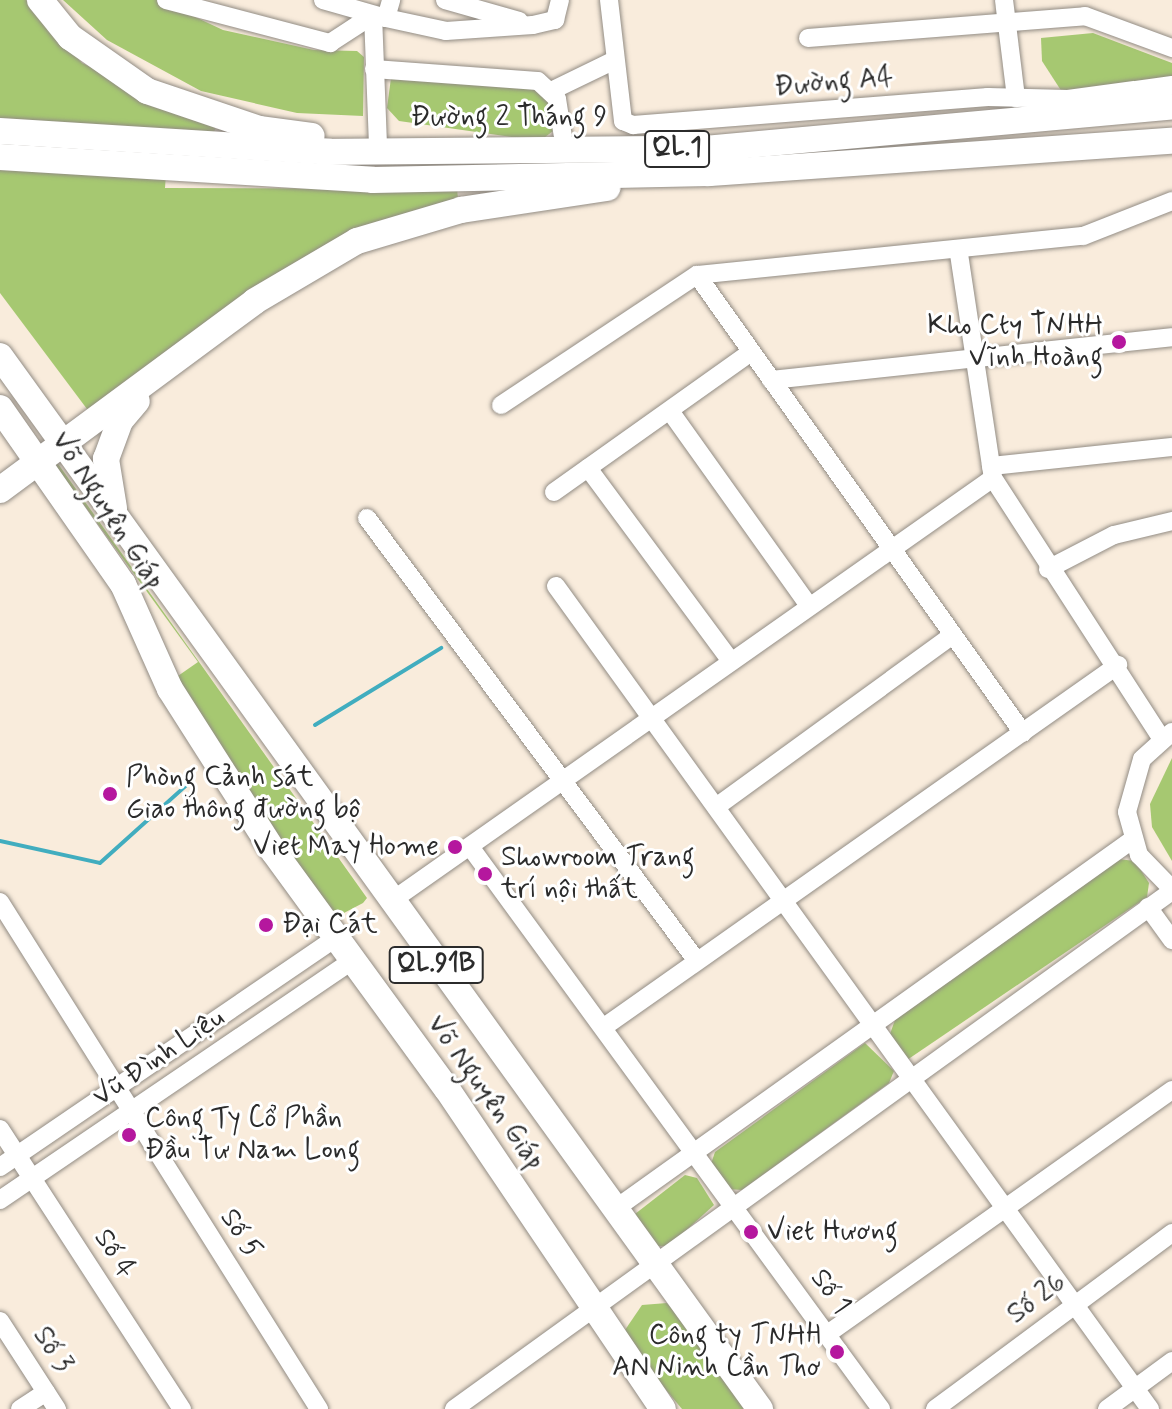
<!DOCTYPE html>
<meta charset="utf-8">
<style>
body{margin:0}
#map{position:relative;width:1172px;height:1409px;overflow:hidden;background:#f9ecdc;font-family:Mynerve,sans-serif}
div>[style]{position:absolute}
.green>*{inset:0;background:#a6c871}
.stream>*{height:4px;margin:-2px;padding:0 2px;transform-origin:2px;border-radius:2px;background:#41adbf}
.roads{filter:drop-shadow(0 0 2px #928c84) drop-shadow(0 0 2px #928c84)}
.minor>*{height:18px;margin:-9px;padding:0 9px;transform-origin:9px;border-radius:9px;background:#fff}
.highway>*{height:26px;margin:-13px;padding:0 13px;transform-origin:13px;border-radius:13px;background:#fff}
.dots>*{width:22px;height:22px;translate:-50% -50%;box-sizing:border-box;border:4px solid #fff;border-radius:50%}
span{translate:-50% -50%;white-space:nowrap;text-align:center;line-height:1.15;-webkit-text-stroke:6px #fff;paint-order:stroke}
.shield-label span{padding:2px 6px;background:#fff;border:2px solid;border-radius:6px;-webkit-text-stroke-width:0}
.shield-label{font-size:26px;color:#2b2b2b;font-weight:700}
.street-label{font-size:28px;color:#2b2b2b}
.poi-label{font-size:28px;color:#2b2b2b}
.right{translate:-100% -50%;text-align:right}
.left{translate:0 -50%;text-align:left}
</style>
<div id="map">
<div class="green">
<div style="clip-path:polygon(0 0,26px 0,82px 63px,216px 125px,213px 137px,169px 131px,165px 188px,457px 189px,458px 198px,356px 237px,90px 413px,0 293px)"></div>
<div style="clip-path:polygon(63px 0,159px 0,223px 30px,314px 50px,357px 51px,364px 57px,363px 116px,297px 113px,201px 91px,107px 40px)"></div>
<div style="clip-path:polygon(1093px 33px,1172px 63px,1172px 82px,1062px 92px,1042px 61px,1041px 38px)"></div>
<div style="clip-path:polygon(391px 78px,534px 86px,550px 100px,553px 131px,540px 141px,399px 121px,387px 108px)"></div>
<div style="clip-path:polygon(52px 461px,56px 461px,367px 898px,363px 903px,342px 914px,328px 911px,175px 678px,198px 662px)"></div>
<div style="clip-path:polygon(1172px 758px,1172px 861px,1152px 827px,1150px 804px)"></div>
<div style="clip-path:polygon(1118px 859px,1135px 861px,1149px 883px,1147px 897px,907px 1060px,890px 1034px,895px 1020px)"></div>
<div style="clip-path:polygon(865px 1043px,894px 1071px,889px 1083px,742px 1190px,726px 1189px,711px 1164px,715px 1152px)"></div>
<div style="clip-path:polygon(685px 1175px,697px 1178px,714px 1205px,669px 1246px,654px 1246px,635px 1214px)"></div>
<div style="clip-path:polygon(667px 1303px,714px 1361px,749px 1409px,682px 1409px,661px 1384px,625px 1330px,642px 1305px)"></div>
</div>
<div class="stream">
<div style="left:315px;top:725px;width:148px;rotate:-31.4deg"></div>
<div style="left:0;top:841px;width:102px;rotate:12.4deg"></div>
<div style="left:100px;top:863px;width:122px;rotate:-42deg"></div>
</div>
<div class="roads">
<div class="minor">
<div style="left:166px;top:0;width:170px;rotate:14.7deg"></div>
<div style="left:330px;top:43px;width:51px;rotate:-33.1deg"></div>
<div style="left:323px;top:0;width:66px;rotate:15.9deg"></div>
<div style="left:386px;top:18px;width:19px;rotate:-74deg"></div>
<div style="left:445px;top:0;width:77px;rotate:15.8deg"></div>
<div style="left:609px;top:0;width:122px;rotate:83.4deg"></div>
<div style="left:623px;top:121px;width:11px;rotate:22deg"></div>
<div style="left:633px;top:125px;width:356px;rotate:-4.5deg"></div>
<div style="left:988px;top:97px;width:80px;rotate:1.4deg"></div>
<div style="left:1068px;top:99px;width:105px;rotate:-7.7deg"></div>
<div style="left:1004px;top:0;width:99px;rotate:83deg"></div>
<div style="left:373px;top:15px;width:130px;rotate:87.8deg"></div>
<div style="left:386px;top:18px;width:61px;rotate:12.2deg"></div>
<div style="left:446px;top:31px;width:87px;rotate:-3.9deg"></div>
<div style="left:533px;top:25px;width:23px;rotate:-13deg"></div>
<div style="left:555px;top:20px;width:21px;rotate:-76deg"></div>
<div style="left:808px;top:38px;width:278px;rotate:-4.5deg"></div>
<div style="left:1085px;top:16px;width:93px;rotate:20.2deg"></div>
<div style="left:374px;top:69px;width:164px;rotate:4.2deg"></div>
<div style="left:538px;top:81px;width:26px;rotate:43deg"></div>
<div style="left:557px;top:99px;width:36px;rotate:81deg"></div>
<div style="left:553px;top:90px;width:69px;rotate:-25.8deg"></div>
<div style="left:959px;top:254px;width:227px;rotate:81.4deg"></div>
<div style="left:993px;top:478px;width:310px;rotate:57.1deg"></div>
<div style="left:697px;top:275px;width:562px;rotate:54.56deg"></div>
<div style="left:771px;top:380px;width:403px;rotate:-6.1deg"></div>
<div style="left:501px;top:405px;width:235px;rotate:-33.6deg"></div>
<div style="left:697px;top:275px;width:388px;rotate:-5.8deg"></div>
<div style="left:1083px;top:236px;width:96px;rotate:-21.5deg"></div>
<div style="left:670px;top:411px;width:236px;rotate:54.5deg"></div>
<div style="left:991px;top:466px;width:182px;rotate:-6deg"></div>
<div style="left:588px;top:468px;width:239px;rotate:53.5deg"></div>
<div style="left:554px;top:492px;width:242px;rotate:-35.4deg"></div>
<div style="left:367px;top:518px;width:552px;rotate:53.32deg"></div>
<div style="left:1048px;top:569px;width:74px;rotate:-27.3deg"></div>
<div style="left:1114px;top:535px;width:60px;rotate:-13.6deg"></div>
<div style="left:556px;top:586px;width:1015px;rotate:54.18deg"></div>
<div style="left:1172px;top:732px;width:40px;rotate:138deg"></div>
<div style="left:1142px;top:759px;width:55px;rotate:105.8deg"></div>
<div style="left:1127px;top:812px;width:45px;rotate:74.4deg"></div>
<div style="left:1139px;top:855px;width:47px;rotate:45.9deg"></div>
<div style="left:716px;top:807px;width:293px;rotate:-36deg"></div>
<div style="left:471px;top:848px;width:695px;rotate:53.84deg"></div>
<div style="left:0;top:902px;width:599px;rotate:57.82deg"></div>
<div style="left:390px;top:902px;width:737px;rotate:-35.11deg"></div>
<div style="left:1148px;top:907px;width:41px;rotate:54deg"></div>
<div style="left:604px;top:1027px;width:629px;rotate:-35.16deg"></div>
<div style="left:0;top:1129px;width:334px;rotate:57deg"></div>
<div style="left:0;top:1167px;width:403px;rotate:-34.3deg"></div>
<div style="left:0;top:1200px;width:423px;rotate:-34.2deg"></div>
<div style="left:615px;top:1209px;width:635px;rotate:-35.52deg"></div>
<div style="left:0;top:1321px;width:105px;rotate:57.1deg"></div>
<div style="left:826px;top:1335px;width:424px;rotate:-35.3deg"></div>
<div style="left:20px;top:1409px;width:31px;rotate:-33deg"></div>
<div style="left:454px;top:1409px;width:885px;rotate:-35.81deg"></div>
<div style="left:935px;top:1409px;width:295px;rotate:-36.6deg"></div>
<div style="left:1107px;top:1409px;width:81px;rotate:-36.4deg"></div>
</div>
<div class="highway">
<div style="left:40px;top:0;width:48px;rotate:51deg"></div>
<div style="left:70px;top:37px;width:94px;rotate:35deg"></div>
<div style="left:147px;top:91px;width:118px;rotate:18.7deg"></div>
<div style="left:259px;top:129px;width:53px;rotate:7.5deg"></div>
<div style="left:0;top:131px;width:331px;rotate:3.6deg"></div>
<div style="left:330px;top:152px;width:374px;rotate:-0.5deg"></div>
<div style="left:704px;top:149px;width:470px;rotate:-5.2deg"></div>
<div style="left:0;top:157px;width:374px;rotate:3.5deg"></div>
<div style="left:373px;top:180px;width:336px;rotate:-1.2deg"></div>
<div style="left:709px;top:173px;width:464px;rotate:-4deg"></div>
<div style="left:0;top:356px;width:1299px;rotate:54.18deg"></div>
<div style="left:0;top:408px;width:215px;rotate:55.1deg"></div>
<div style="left:123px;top:584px;width:115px;rotate:65.9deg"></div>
<div style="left:170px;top:689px;width:193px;rotate:57.5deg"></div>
<div style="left:274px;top:852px;width:293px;rotate:53.9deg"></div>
<div style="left:447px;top:1089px;width:386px;rotate:56deg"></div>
<div style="left:0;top:490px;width:317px;rotate:-36.5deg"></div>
<div style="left:255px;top:301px;width:118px;rotate:-30.5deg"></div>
<div style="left:357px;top:241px;width:109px;rotate:-16.6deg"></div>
<div style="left:461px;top:210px;width:148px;rotate:-8.6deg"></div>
<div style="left:114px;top:508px;width:50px;rotate:-99.3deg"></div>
<div style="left:106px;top:459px;width:40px;rotate:-69.8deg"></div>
<div style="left:120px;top:421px;width:26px;rotate:-50deg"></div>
</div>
</div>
<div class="dots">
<div style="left:1119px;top:342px;background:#b5179e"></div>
<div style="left:110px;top:794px;background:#b5179e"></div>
<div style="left:455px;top:847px;background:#b5179e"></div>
<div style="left:485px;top:874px;background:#b5179e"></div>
<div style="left:266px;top:925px;background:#b5179e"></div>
<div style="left:129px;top:1135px;background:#b5179e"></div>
<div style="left:751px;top:1232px;background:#b5179e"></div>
<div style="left:837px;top:1352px;background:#b5179e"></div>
</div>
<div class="shield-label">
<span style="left:677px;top:149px">QL.1</span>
<span style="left:436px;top:965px">QL.91B</span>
</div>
<div class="street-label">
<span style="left:834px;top:83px;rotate:-5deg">Đường A4</span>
<span style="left:509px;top:118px">Đường 2 Tháng 9</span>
<span style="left:107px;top:511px;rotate:57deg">Võ Nguyên Giáp</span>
<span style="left:159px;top:1058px;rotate:-34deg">Vũ Đình Liệu</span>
<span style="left:485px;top:1093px;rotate:55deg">Võ Nguyên Giáp</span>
<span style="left:240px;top:1234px;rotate:57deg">Số 5</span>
<span style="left:114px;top:1254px;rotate:57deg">Số 4</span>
<span style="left:830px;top:1292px;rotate:54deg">Số 1</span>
<span style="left:1037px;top:1299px;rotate:-37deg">Số 26</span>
<span style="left:52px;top:1350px;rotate:57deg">Số 3</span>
</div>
<div class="poi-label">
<span class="right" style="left:1103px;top:342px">Kho Cty TNHH<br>Vĩnh Hoàng</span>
<span class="left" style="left:126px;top:794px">Phòng Cảnh sát<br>Giao thông đường bộ</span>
<span class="right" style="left:439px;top:847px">Viet May Home</span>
<span class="left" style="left:501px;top:874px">Showroom Trang<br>trí nội thất</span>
<span class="left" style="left:282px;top:925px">Đại Cát</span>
<span class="left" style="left:145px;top:1135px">Công Ty Cổ Phần<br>Đầu Tư Nam Long</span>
<span class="left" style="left:767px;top:1232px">Viet Hương</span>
<span class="right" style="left:821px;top:1352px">Công ty TNHH<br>AN Ninh Cần Thơ</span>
</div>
</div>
